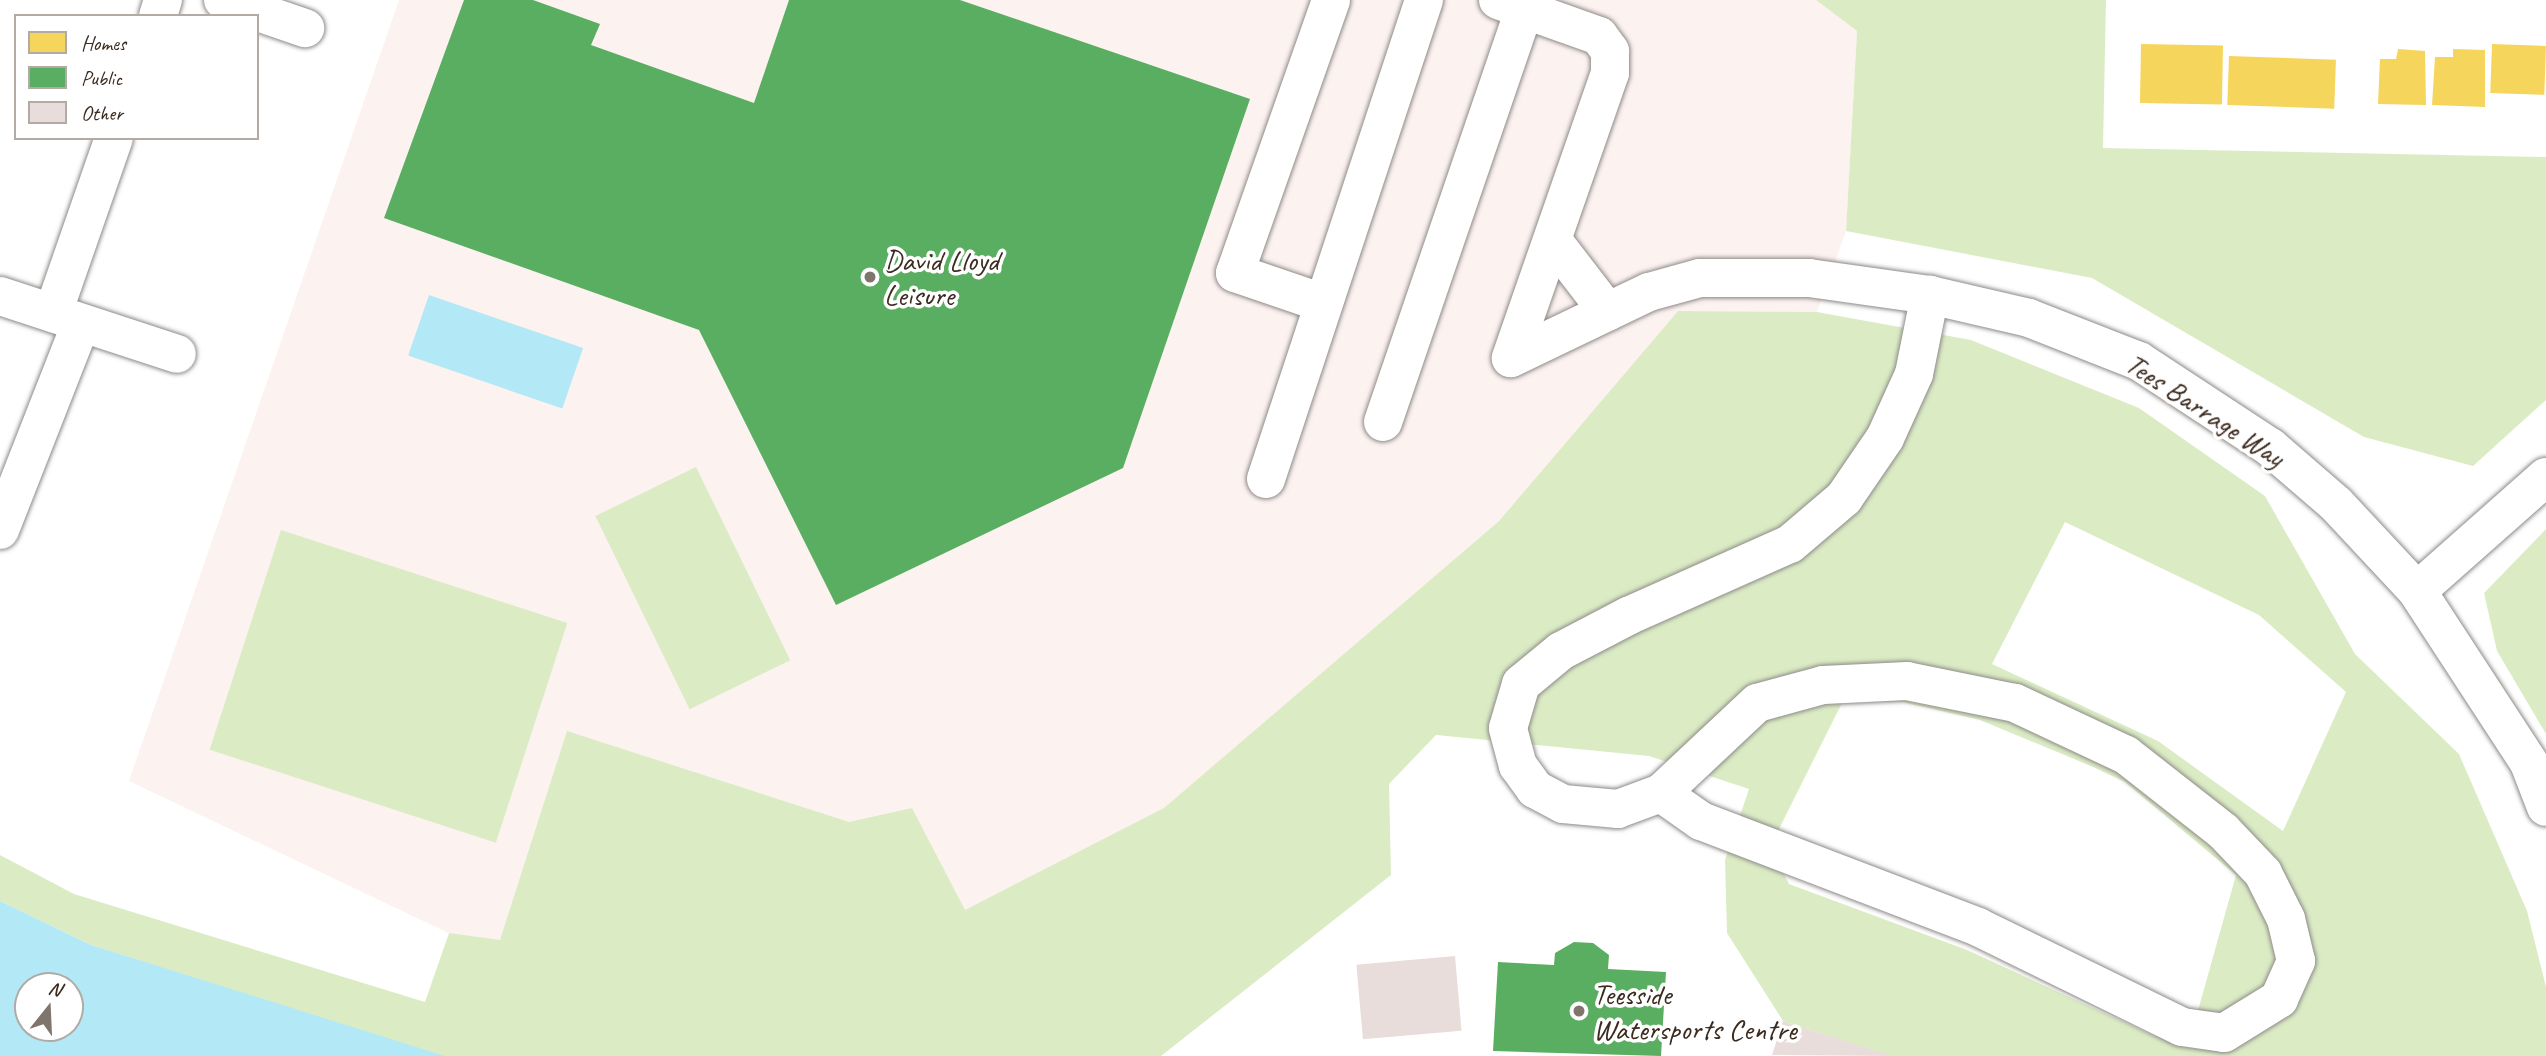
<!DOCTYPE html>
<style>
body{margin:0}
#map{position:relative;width:2546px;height:1056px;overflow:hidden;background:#fff;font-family:Caveat,sans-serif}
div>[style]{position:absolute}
.built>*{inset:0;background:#fcf2f0}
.green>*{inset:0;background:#dbecc5;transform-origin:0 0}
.water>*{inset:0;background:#b3e8f7;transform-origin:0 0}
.homes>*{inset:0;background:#f6d55c;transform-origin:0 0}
.public>*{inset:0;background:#5aae61}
.building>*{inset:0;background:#e8dddb;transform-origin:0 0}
.roads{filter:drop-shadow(0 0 2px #8e8b88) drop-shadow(0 0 2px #8e8b88)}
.minor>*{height:38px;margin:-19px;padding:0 19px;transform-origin:19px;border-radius:19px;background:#fff}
.dots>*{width:19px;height:19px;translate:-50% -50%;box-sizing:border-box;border:4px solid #fff;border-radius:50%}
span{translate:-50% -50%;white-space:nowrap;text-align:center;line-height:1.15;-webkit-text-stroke:7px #fff;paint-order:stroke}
.poi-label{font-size:30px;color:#3b2a1e}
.left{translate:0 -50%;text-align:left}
.street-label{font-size:30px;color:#3b2a1e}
.legend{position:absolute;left:14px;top:14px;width:245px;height:126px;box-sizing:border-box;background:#fff;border:2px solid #b1aaa5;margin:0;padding:9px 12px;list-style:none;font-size:21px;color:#3b2a1e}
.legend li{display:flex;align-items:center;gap:14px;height:35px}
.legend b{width:35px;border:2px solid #b1aaa5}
.north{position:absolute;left:14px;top:972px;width:70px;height:70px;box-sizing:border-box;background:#fff;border:2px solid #b1aaa5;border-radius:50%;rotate:18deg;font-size:19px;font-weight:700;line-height:28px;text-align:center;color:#3b2a1e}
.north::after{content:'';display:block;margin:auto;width:24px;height:32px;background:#80756d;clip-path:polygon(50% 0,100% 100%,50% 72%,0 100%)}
</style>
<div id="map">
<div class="built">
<div style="clip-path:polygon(399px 0,1816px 0,1857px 31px,1846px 231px,1817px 312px,1678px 311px,1499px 521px,1164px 809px,937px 1056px,501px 958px,129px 781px)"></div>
</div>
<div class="green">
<div style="clip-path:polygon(1816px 0,2106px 0,2103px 148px,2546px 157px,2546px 400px,2473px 466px,2364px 437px,2092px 278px,1846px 231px,1857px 31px)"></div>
<div style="clip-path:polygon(evenodd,1678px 311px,1817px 312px,1971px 340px,2139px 408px,2265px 496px,2355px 654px,2459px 754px,2527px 911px,2546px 987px,2546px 1056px,1890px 1056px,1783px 1021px,1727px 933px,1725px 860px,1749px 789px,1649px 756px,1436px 735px,1389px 784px,1391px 875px,1161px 1056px,439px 1056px,91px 945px,0 901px,0 855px,74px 894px,425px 1002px,449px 933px,500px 940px,567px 731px,849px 822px,912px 808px,965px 910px,1164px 808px,1499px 521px,1678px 311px,2065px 522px,2259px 615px,2346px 692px,2283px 831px,2158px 741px,1992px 664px,2065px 522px,1678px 311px,1843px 701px,1902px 702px,1980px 720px,2091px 766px,2125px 782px,2236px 875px,2197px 1014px,2154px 1036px,1967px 950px,1789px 884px,1770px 847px,1843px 701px)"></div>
<div style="left:696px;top:467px;width:215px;height:112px;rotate:64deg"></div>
<div style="clip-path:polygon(2546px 529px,2546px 734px,2497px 651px,2484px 593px)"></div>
<div style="left:281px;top:530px;width:301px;height:231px;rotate:18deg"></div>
</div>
<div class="water">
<div style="left:429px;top:295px;width:163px;height:64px;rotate:19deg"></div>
<div style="clip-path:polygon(evenodd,0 901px,91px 945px,445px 1056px,0 1056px,0 901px,28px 986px,70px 986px,70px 1028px,28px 1028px,28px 986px)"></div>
</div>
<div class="homes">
<div style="left:2141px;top:44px;width:82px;height:59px;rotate:1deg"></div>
<div style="left:2492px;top:44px;width:54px;height:49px;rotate:2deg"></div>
<div style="clip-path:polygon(2398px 49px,2425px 51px,2426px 105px,2378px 104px,2380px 59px,2396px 59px)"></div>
<div style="clip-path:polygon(2453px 49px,2485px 50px,2485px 107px,2432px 105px,2435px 57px,2453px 57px)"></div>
<div style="left:2229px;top:56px;width:107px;height:49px;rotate:2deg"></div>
</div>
<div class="public">
<div style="clip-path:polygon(464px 0,533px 0,600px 24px,591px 45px,754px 103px,789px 0,960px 0,1250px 99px,1123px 468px,836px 605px,699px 330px,384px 218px)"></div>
<div style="clip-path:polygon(1574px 942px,1593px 943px,1609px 955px,1608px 969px,1666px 972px,1661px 1056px,1493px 1051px,1498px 962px,1554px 965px,1555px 953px)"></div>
</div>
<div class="building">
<div style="left:1455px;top:956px;width:75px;height:99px;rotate:85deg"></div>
<div style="clip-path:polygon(1783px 1021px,1889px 1055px,1889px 1056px,1772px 1055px)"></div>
</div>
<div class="roads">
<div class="minor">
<div style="left:223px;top:0;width:87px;rotate:18.9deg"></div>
<div style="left:1498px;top:0;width:107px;rotate:19.6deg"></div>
<div style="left:1599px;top:36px;width:19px;rotate:54deg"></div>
<div style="left:1610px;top:51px;width:22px;rotate:90deg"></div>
<div style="left:1610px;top:73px;width:302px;rotate:109.2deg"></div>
<div style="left:158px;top:16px;width:17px;rotate:-73deg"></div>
<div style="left:1554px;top:242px;width:88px;rotate:52.4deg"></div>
<div style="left:0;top:296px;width:186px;rotate:18.1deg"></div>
<div style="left:1323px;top:303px;width:93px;rotate:-161.2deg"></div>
<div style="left:1235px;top:273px;width:289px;rotate:-70.6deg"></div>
<div style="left:53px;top:313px;width:185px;rotate:-70.8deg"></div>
<div style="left:1511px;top:358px;width:153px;rotate:-25.6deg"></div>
<div style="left:1649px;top:292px;width:53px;rotate:-15.4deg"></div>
<div style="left:1700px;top:278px;width:109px"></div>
<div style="left:1809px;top:278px;width:122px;rotate:8deg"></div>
<div style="left:1930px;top:295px;width:102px;rotate:13.1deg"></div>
<div style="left:2029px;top:318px;width:118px;rotate:21.4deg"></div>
<div style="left:2139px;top:361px;width:157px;rotate:33.3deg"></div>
<div style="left:2270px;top:447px;width:87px;rotate:40.8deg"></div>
<div style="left:2336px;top:504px;width:119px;rotate:47deg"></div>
<div style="left:2417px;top:591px;width:205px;rotate:56.9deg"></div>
<div style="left:2529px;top:763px;width:47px;rotate:68.9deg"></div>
<div style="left:1383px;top:422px;width:436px;rotate:-71.1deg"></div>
<div style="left:1266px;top:479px;width:504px;rotate:-71.74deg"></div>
<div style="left:0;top:530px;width:222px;rotate:-68.6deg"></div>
<div style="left:2417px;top:591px;width:172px;rotate:-41.5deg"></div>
<div style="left:1661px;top:793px;width:49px;rotate:35deg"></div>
<div style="left:1701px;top:821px;width:297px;rotate:20.9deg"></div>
<div style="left:1978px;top:927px;width:227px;rotate:26.1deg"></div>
<div style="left:2182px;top:1027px;width:42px;rotate:8.1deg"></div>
<div style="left:2224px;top:1033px;width:65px;rotate:-31.7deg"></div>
<div style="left:2279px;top:999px;width:42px;rotate:-65.9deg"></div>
<div style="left:2296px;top:961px;width:43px;rotate:-103.4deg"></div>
<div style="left:2286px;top:919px;width:51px;rotate:-116.6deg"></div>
<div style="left:2263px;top:873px;width:58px;rotate:-133.6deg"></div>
<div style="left:2223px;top:831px;width:123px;rotate:-141.9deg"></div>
<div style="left:2126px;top:755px;width:123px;rotate:-154.9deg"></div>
<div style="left:2015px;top:703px;width:110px;rotate:-168.5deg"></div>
<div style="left:1907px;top:681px;width:84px;rotate:177.3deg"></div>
<div style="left:1823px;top:685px;width:68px;rotate:164.7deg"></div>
<div style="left:1757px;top:703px;width:132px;rotate:136.8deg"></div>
<div style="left:1661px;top:793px;width:46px;rotate:159.6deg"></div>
<div style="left:1618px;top:809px;width:55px;rotate:-174.8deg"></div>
<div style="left:1563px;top:804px;width:32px;rotate:-152deg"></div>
<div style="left:1535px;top:789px;width:29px;rotate:-126deg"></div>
<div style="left:1518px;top:766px;width:39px;rotate:-105deg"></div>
<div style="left:1508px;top:728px;width:46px;rotate:-73.5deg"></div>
<div style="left:1521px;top:684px;width:52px;rotate:-39.5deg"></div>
<div style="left:1561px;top:651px;width:76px;rotate:-27.6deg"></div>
<div style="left:1628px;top:616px;width:177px;rotate:-24deg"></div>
<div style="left:1790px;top:544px;width:71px;rotate:-40.4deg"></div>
<div style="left:1844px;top:498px;width:73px;rotate:-55.7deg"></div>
<div style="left:1885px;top:438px;width:70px;rotate:-65.6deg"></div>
<div style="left:1914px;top:374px;width:81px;rotate:-78.6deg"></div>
</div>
</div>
<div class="dots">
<div style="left:870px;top:277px;background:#80756d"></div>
<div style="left:1579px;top:1011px;background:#80756d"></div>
</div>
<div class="poi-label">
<span class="left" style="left:884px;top:277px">David Lloyd<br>Leisure</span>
<span class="left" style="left:1593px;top:1011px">Teesside<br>Watersports Centre</span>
</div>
<div class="street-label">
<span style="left:2205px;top:410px;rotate:33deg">Tees Barrage Way</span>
</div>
<ul class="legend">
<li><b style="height:19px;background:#f6d55c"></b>Homes</li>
<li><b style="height:19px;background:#5aae61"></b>Public</li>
<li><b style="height:19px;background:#e8dddb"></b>Other</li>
</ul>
<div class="north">N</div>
</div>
